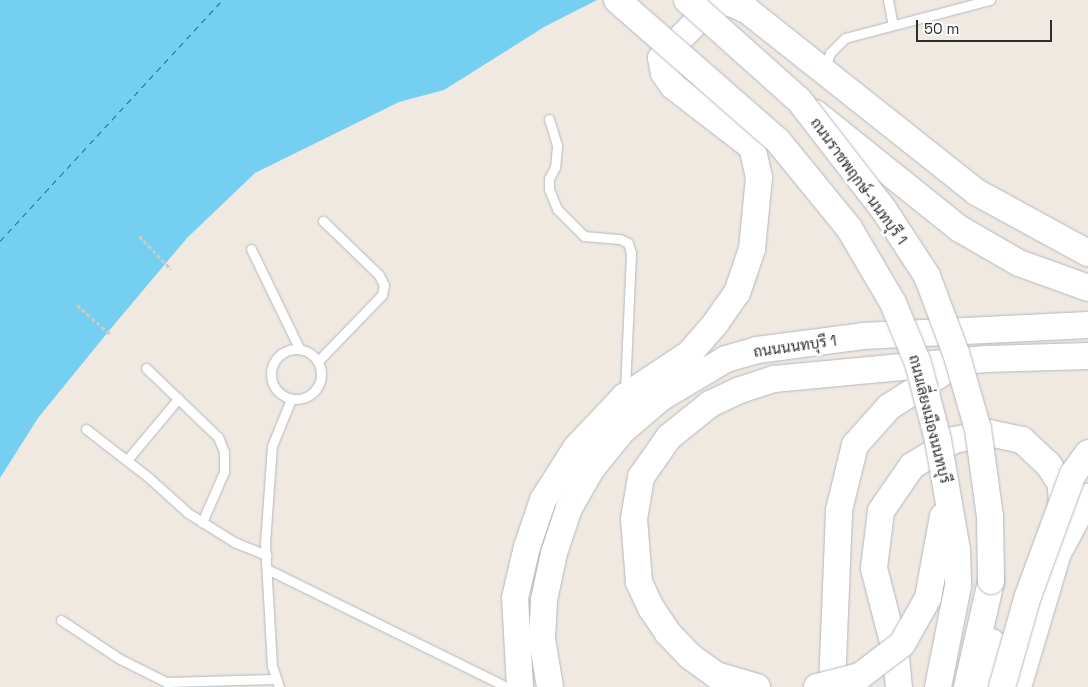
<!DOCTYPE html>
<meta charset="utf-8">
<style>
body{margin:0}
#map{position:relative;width:1088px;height:687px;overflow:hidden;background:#efe9e1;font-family:"Space Grotesk",Sarabun,sans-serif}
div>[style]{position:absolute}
.water>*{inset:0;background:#75cff0}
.ferry>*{height:1px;margin-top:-0.5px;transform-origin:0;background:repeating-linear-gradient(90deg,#0d6fa3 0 6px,transparent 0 11px)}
.path>*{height:3px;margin-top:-1.5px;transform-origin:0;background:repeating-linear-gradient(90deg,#c9c9c9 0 4px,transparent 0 6.5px)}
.roads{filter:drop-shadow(0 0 1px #b4b7c1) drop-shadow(0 0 1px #b4b7c1)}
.lane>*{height:9px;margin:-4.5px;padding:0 4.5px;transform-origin:4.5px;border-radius:4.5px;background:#fff}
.lane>.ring{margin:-4.5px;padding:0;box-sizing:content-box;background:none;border:9px solid #fff;border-radius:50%}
.secondary>*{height:26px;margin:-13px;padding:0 13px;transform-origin:13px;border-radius:13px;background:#fff}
.bridges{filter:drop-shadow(0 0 1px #b4b7c1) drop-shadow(0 0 1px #b4b7c1)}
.secondary-bridge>*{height:26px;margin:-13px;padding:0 13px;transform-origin:13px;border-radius:13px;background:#fff}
span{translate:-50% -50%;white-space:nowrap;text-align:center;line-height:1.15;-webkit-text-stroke:5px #fff;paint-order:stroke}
.street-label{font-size:15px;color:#2e2e2e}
.scale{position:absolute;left:916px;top:20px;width:136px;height:22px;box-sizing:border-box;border:2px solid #2e2e2e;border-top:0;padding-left:6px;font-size:15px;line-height:18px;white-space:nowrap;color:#2e2e2e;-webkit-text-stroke:4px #fff;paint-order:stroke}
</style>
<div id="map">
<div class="water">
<div style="clip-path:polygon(0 0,597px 0,544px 27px,444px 90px,399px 102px,255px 173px,187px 238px,108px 332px,38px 418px,0 478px)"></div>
</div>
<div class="ferry">
<div style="left:0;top:241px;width:328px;rotate:-47.3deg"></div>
</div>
<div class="path">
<div style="left:139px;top:236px;width:46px;rotate:45.9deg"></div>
<div style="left:77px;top:305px;width:44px;rotate:41.3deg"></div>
</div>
<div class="roads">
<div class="lane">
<div style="left:888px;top:0;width:25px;rotate:79deg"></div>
<div style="left:825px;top:69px;width:17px;rotate:-73deg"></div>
<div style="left:830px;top:53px;width:21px;rotate:-45deg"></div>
<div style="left:845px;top:38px;width:150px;rotate:-14.7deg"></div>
<div style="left:549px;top:119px;width:28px;rotate:73deg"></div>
<div style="left:557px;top:146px;width:21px;rotate:95deg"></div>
<div style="left:555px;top:167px;width:13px;rotate:117deg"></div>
<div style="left:549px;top:179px;width:10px;rotate:90deg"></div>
<div style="left:549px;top:189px;width:22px;rotate:68deg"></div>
<div style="left:557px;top:209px;width:38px;rotate:45deg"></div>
<div style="left:584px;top:236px;width:36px;rotate:5deg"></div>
<div style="left:620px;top:239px;width:9px;rotate:27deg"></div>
<div style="left:628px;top:243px;width:10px;rotate:73deg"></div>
<div style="left:631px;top:253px;width:139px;rotate:92.5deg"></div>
<div style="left:251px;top:249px;width:110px;rotate:64.1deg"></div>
<div class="ring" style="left:271px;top:349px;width:41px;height:41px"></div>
<div style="left:318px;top:361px;width:92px;rotate:-45.9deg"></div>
<div style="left:382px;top:295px;width:10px;rotate:-79deg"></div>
<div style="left:384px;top:285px;width:11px;rotate:-117deg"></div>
<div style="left:379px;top:275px;width:78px;rotate:-136deg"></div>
<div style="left:146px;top:368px;width:100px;rotate:43.8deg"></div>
<div style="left:218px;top:437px;width:16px;rotate:68deg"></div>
<div style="left:224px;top:452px;width:20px;rotate:90deg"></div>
<div style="left:224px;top:472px;width:55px;rotate:113.7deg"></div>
<div style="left:86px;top:429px;width:78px;rotate:37.7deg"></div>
<div style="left:148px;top:477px;width:54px;rotate:42deg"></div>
<div style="left:188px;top:513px;width:54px;rotate:32.2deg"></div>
<div style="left:234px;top:542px;width:35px;rotate:22deg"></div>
<div style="left:127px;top:460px;width:80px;rotate:-50.1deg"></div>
<div style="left:269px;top:570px;width:265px;rotate:26.2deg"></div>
<div style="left:61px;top:620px;width:71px;rotate:33.5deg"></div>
<div style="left:120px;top:659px;width:51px;rotate:26.6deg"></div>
<div style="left:166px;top:682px;width:108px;rotate:-1.6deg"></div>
<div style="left:279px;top:687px;width:22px;rotate:-108deg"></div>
<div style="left:272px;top:666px;width:123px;rotate:-93.3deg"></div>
<div style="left:265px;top:543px;width:97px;rotate:-85.9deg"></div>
<div style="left:272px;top:446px;width:51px;rotate:-68deg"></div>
</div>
<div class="secondary">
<div style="left:815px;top:113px;width:186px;rotate:38.7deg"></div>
<div style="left:960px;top:229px;width:68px;rotate:30deg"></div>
<div style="left:1019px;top:263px;width:73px;rotate:19.9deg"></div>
<div style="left:520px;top:687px;width:89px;rotate:-93.2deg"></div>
<div style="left:515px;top:598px;width:52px;rotate:-76.8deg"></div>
<div style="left:527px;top:547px;width:50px;rotate:-71.2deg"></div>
<div style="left:543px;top:500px;width:62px;rotate:-57.6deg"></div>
<div style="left:576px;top:448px;width:70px;rotate:-46.7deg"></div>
<div style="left:624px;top:397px;width:78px;rotate:-33.5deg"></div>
<div style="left:689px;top:354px;width:40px;rotate:-49deg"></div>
<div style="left:715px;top:324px;width:38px;rotate:-55deg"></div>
<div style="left:737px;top:293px;width:46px;rotate:-71.2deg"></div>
<div style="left:752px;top:249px;width:72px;rotate:-84.4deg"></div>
<div style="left:759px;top:177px;width:31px;rotate:-103deg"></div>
<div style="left:752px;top:147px;width:100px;rotate:-142.3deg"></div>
<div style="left:673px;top:86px;width:16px;rotate:-125deg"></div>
<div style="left:664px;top:73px;width:15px;rotate:-101deg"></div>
<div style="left:661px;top:58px;width:74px;rotate:-45.5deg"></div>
<div style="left:713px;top:5px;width:18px;rotate:-6deg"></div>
<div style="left:731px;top:3px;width:19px;rotate:25deg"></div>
<div style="left:748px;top:11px;width:291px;rotate:38.4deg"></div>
<div style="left:976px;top:192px;width:128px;rotate:28.6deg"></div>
<div style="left:550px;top:687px;width:49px;rotate:-99.5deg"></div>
<div style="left:542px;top:639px;width:39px;rotate:-87deg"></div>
<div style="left:544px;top:600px;width:48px;rotate:-78deg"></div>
<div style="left:554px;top:553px;width:47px;rotate:-71.6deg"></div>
<div style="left:569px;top:508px;width:46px;rotate:-60.1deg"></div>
<div style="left:592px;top:468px;width:49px;rotate:-50.8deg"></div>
<div style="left:623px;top:430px;width:51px;rotate:-40.2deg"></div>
<div style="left:662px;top:397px;width:74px;rotate:-30.7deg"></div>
<div style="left:726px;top:359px;width:32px;rotate:-16deg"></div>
<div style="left:757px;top:350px;width:107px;rotate:-7.5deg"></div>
<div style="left:863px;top:336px;width:225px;rotate:-2.8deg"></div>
<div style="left:757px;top:687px;width:43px;rotate:-163.7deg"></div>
<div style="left:716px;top:675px;width:32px;rotate:-144deg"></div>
<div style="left:690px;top:656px;width:32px;rotate:-134deg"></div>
<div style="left:668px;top:633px;width:30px;rotate:-124deg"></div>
<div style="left:651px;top:608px;width:29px;rotate:-115deg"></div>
<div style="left:639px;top:582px;width:63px;rotate:-94.5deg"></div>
<div style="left:634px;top:519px;width:43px;rotate:-80.5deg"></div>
<div style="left:641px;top:477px;width:49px;rotate:-55deg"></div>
<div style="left:669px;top:437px;width:53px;rotate:-38.8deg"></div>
<div style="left:710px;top:404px;width:33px;rotate:-25deg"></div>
<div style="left:740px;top:390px;width:36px;rotate:-18deg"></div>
<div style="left:774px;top:379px;width:213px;rotate:-5.4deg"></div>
<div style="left:986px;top:359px;width:102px;rotate:-1.7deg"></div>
<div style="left:832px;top:687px;width:177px;rotate:-87.7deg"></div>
<div style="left:839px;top:510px;width:67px;rotate:-76.2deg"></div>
<div style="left:855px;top:445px;width:51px;rotate:-48.2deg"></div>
<div style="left:889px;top:407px;width:63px;rotate:-32.7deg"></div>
<div style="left:899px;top:687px;width:37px;rotate:-96deg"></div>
<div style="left:895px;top:650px;width:85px;rotate:-104.4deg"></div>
<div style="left:874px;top:568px;width:57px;rotate:-83deg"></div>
<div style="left:881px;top:511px;width:55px;rotate:-55.4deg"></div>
<div style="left:912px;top:466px;width:49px;rotate:-31.8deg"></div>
<div style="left:954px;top:440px;width:36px;rotate:-11deg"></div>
<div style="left:989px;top:433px;width:34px;rotate:12deg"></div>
<div style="left:1022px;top:440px;width:35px;rotate:43deg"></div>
<div style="left:1048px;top:464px;width:24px;rotate:57deg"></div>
<div style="left:1061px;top:484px;width:29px;rotate:88deg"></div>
<div style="left:967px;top:687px;width:109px;rotate:-77.2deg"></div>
<div style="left:987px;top:687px;width:45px;rotate:-83.7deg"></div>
<div style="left:1018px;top:687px;width:140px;rotate:-73.4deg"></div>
<div style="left:1058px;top:553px;width:64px;rotate:-61.8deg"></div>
</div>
</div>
<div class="bridges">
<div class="secondary-bridge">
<div style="left:617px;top:0;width:214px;rotate:41.2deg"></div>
<div style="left:778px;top:141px;width:112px;rotate:50.8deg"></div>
<div style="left:849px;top:228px;width:87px;rotate:59.6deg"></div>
<div style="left:893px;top:303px;width:65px;rotate:67.4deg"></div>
<div style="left:918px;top:363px;width:80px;rotate:75.4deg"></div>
<div style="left:938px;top:440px;width:112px;rotate:80.2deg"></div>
<div style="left:957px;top:550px;width:36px;rotate:88deg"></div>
<div style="left:958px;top:586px;width:103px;rotate:101.2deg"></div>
<div style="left:687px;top:0;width:150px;rotate:41.8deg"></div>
<div style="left:799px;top:100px;width:139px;rotate:52.3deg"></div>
<div style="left:884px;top:210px;width:79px;rotate:56.9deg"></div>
<div style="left:927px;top:276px;width:82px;rotate:69.4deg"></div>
<div style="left:956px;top:353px;width:79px;rotate:73.9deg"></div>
<div style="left:978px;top:429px;width:89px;rotate:82.2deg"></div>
<div style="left:990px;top:517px;width:64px;rotate:89.1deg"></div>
<div style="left:817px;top:687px;width:44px;rotate:-14.3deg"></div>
<div style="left:860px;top:676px;width:53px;rotate:-37.3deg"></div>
<div style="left:902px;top:644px;width:53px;rotate:-60.5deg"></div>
<div style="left:928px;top:598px;width:83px;rotate:-79.6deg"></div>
<div style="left:1002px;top:687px;width:95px;rotate:-74.1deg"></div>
<div style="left:1028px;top:596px;width:130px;rotate:-69.8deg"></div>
<div style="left:1073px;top:474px;width:26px;rotate:-54deg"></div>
</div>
</div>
<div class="street-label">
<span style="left:859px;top:181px;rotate:54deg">ถนนราชพฤกษ์-นนทบุรี 1</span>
<span style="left:795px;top:346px;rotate:-8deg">ถนนนนทบุรี 1</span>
<span style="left:930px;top:419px;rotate:76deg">ถนนเลี่ยงเมืองนนทบุรี</span>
</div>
<div class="scale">50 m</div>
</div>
